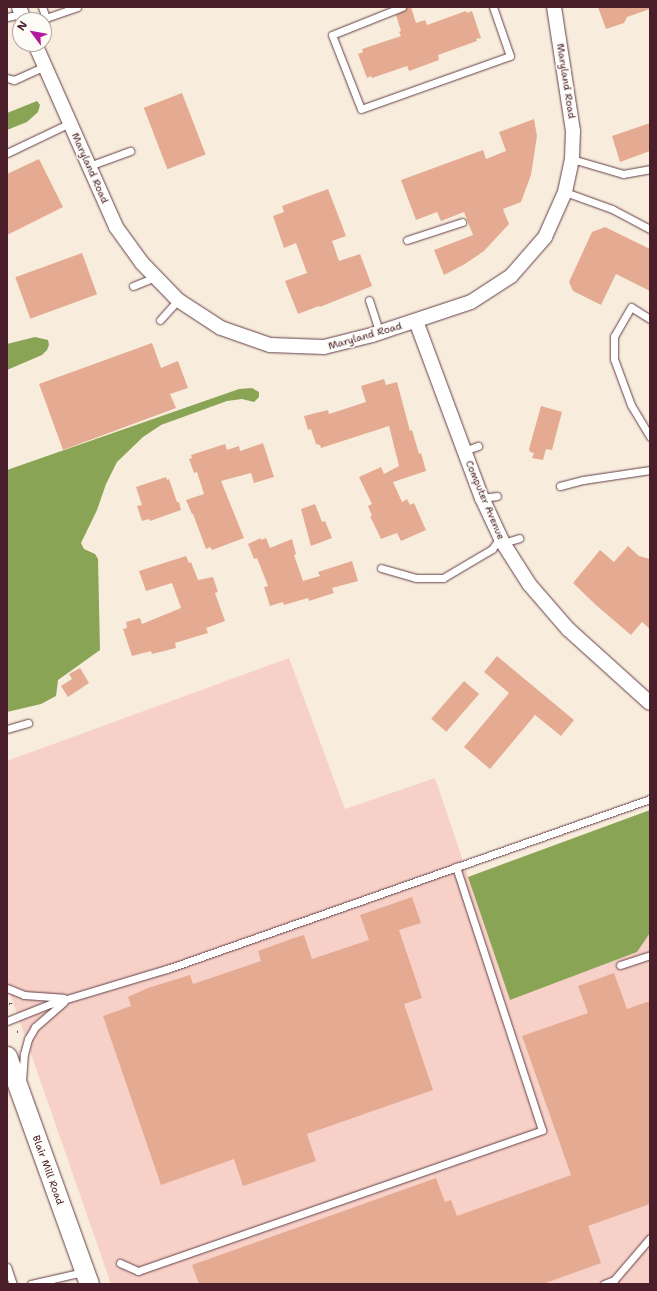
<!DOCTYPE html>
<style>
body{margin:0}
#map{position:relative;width:657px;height:1291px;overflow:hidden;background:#f8eddd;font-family:"Shantell Sans",sans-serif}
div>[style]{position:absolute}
.built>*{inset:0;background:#f7d1c8}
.forest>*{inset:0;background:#8aa455}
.building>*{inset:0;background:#e5ab92;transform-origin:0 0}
.path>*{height:2px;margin-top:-1px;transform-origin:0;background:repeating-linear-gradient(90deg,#643e46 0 1px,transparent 0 4px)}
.roads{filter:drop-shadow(0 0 1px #643e46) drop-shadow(0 0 1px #643e46)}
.service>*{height:7px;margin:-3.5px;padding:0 3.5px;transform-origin:3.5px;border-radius:3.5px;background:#fff}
.minor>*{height:14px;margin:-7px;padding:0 7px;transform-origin:7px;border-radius:7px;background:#fff}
.secondary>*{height:19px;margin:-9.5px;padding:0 9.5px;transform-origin:9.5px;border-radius:9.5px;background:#fff}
span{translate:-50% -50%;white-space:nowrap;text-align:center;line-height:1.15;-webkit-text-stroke:3.5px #fdfcf7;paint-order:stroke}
.street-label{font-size:10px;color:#4a1f2b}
.frame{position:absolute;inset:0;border:8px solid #4a1f2b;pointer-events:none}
.north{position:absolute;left:12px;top:12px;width:40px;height:40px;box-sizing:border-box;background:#fdfcf7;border:1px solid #b5a4a5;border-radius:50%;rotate:302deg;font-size:11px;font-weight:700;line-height:16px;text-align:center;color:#4a1f2b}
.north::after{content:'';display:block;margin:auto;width:14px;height:18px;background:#b5179e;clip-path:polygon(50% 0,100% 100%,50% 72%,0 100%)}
</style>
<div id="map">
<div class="built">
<div style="clip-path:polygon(289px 658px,345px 809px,435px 778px,510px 1000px,637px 952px,650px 933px,650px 1284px,111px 1284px,7px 985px,7px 761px)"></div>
</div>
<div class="forest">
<div style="clip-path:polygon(37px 101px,40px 105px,38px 112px,27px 122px,7px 130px,7px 113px)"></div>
<div style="clip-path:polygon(35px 337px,48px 340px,49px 345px,47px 350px,42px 355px,7px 370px,7px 344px)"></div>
<div style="clip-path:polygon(252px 388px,259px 392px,259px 397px,254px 402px,242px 399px,227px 401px,161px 425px,143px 437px,117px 462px,106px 484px,97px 510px,81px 543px,84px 549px,95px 554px,98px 559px,100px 650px,58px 680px,56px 696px,41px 704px,7px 712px,7px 470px,239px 389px)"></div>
<div style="clip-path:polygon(650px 810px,650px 933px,637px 952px,510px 1000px,468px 877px)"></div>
</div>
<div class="building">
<div style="clip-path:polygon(407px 7px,411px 7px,416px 23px,425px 20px,427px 25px,466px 11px,467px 13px,472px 11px,481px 38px,476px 39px,477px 41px,438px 55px,439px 60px,409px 71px,407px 66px,372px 78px,371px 76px,367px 78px,358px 54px,363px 52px,362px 49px,401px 36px,399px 32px,401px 31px,396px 15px,404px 11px)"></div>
<div style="clip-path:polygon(598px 7px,650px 7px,650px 9px,627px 17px,624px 23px,606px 29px)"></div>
<div style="left:182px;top:93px;width:66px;height:41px;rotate:69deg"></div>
<div style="clip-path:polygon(534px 119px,537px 136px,531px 175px,521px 202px,503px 209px,509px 224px,484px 251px,465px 264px,444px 275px,434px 250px,473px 235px,464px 212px,441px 221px,437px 212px,416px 220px,401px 180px,483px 150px,486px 159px,506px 151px,499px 132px)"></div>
<div style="clip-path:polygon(650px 123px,650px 151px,620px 162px,612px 136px)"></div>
<div style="clip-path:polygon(39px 159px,63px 207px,7px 235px,7px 174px)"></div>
<div style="clip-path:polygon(328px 189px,346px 236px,332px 241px,339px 261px,360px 254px,372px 286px,320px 307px,319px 306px,298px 314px,285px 281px,307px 273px,296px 243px,284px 248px,273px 216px,284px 212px,282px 206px)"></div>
<div style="clip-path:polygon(605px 227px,650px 249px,650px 291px,616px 274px,601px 305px,573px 291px,569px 282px,592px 232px)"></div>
<div style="left:82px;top:253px;width:44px;height:71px;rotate:70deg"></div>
<div style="clip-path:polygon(152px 343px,161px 368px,178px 361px,188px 388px,170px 394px,176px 408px,63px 450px,39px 384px)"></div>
<div style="clip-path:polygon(384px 379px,386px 385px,397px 382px,410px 431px,412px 430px,419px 454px,421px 453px,426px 471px,393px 482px,402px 502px,407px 499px,410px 505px,414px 503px,426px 530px,401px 541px,397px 533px,381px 539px,370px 516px,372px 516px,368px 506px,372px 504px,359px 477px,381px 467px,384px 474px,399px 466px,389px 426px,321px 448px,320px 445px,316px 444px,311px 429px,308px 430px,304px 416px,328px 410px,329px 414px,366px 402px,361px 386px)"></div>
<div style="clip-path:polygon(541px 406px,562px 412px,552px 450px,546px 449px,543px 460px,532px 458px,534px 453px,530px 452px,529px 449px)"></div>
<div style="clip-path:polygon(263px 443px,274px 477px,254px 483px,251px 473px,221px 481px,244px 538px,212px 550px,210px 547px,206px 549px,193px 514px,192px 514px,186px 500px,204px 494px,197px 472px,194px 473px,189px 459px,192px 458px,191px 455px,225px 444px,227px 450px,239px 446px,240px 451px)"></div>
<div style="clip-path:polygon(166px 477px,167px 480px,169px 479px,177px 502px,179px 502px,181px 510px,150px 521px,149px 519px,142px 521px,137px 506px,142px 505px,136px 487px)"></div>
<div style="clip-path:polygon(315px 504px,322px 522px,325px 521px,332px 538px,311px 546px,301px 509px)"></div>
<div style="clip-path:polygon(261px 538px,261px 540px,266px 538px,270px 548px,292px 539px,296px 554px,294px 555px,303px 581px,320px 576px,318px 572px,352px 561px,358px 581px,332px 588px,334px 593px,309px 601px,308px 598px,284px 605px,283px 602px,270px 606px,264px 587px,268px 586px,257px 558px,254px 559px,248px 544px)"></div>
<div style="clip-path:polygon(628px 546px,639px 556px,650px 559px,650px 629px,642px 622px,631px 635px,597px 606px,573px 583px,600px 550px,614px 562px)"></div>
<div style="clip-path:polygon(186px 556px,189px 563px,191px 562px,198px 580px,213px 577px,218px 592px,215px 593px,225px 621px,206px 628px,208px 633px,175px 643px,176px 648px,152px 654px,151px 651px,132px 656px,123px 629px,127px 628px,126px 622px,140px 618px,142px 624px,181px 608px,172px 583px,146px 591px,139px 571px)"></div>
<div style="clip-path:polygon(497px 656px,574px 720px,561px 736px,535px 715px,490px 769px,464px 747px,509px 693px,484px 672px)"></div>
<div style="clip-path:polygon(80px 668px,89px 683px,68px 697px,61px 686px,72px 679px,69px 674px)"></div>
<div style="left:464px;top:681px;width:20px;height:50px;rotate:41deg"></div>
<div style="clip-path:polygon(412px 897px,421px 923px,399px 930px,422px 998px,404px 1004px,433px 1090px,307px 1134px,316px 1161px,243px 1186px,234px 1159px,161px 1185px,103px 1016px,131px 1006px,128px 997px,148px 988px,190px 975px,193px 984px,261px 961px,258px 951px,294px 938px,304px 935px,312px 959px,369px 940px,360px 915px)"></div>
<div style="clip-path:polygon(614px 973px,627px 1009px,650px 1001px,650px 1204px,588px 1226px,601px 1263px,543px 1284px,199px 1284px,192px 1265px,436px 1178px,445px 1202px,451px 1200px,457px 1216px,571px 1175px,522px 1036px,588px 1013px,578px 986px)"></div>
</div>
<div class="path">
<div style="left:9px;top:1004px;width:2px;rotate:-27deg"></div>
<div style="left:11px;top:1003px;width:3px;rotate:72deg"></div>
<div style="left:17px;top:1032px;width:4px;rotate:-14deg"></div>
</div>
<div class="roads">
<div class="service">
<div style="left:42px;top:7px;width:12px;rotate:70deg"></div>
<div style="left:402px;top:7px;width:75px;rotate:158.2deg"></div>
<div style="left:332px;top:35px;width:79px;rotate:68.6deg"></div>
<div style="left:361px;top:109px;width:158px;rotate:-19.6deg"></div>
<div style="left:510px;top:56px;width:52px;rotate:-109.1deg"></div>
<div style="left:7px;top:17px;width:15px;rotate:-11deg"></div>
<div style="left:40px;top:20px;width:39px;rotate:-19deg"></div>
<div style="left:7px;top:78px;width:7px;rotate:16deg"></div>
<div style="left:14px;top:80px;width:34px;rotate:-24deg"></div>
<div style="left:7px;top:153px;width:70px;rotate:-25.5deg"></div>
<div style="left:572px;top:159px;width:53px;rotate:16.4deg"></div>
<div style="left:623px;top:174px;width:27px;rotate:-10deg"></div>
<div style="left:89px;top:166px;width:44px;rotate:-20.1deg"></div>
<div style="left:565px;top:192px;width:50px;rotate:19.9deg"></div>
<div style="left:612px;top:209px;width:43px;rotate:27.8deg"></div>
<div style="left:407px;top:240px;width:58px;rotate:-18.1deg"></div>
<div style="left:133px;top:286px;width:24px;rotate:-22deg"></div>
<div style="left:369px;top:300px;width:35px;rotate:72deg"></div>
<div style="left:650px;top:319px;width:22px;rotate:-148deg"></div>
<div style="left:631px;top:307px;width:34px;rotate:120deg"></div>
<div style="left:614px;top:336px;width:23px;rotate:90deg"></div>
<div style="left:614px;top:359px;width:49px;rotate:69.7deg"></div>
<div style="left:631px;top:405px;width:37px;rotate:59deg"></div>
<div style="left:160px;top:320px;width:27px;rotate:-48deg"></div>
<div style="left:464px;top:451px;width:15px;rotate:-20deg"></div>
<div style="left:560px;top:486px;width:24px;rotate:-15deg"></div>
<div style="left:583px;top:480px;width:68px;rotate:-8.5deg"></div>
<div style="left:482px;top:498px;width:15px;rotate:-8deg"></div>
<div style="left:503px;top:543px;width:17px;rotate:-17deg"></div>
<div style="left:381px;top:568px;width:36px;rotate:16deg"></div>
<div style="left:416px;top:578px;width:27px"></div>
<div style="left:443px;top:578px;width:57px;rotate:-30.6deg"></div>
<div style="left:492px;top:549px;width:14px;rotate:-54deg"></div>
<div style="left:7px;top:729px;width:22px;rotate:-16deg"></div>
<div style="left:620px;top:965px;width:32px;rotate:-18deg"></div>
<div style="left:7px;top:988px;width:18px;rotate:22deg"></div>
<div style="left:24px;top:995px;width:39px;rotate:4deg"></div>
<div style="left:7px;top:1021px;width:46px;rotate:-21.6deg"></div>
<div style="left:50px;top:1004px;width:122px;rotate:-16.7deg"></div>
<div style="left:167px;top:969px;width:512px;rotate:-19.39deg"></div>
<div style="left:22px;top:1081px;width:27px;rotate:-86deg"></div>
<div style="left:24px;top:1054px;width:16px;rotate:-75deg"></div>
<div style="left:28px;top:1039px;width:14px;rotate:-60deg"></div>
<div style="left:35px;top:1027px;width:38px;rotate:-41deg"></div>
<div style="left:120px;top:1263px;width:20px;rotate:24deg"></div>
<div style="left:138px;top:1271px;width:428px;rotate:-19.2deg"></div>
<div style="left:542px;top:1130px;width:277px;rotate:-108.1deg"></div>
<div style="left:7px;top:1267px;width:18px;rotate:71deg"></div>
<div style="left:31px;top:1284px;width:53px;rotate:-13deg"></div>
<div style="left:604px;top:1284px;width:11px;rotate:-22deg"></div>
<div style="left:614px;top:1280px;width:55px;rotate:-49.4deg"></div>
</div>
<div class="minor">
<div style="left:19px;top:7px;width:14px;rotate:69deg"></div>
<div style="left:35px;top:44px;width:200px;rotate:66.1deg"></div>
<div style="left:116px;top:227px;width:44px;rotate:54.2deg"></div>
<div style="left:142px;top:263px;width:52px;rotate:45.8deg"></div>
<div style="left:178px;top:300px;width:51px;rotate:33.1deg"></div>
<div style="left:221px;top:328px;width:52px;rotate:19.1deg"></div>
<div style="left:270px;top:345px;width:54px;rotate:2.1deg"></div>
<div style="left:324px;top:347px;width:49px;rotate:-14deg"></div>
<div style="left:372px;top:335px;width:104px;rotate:-18.4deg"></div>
<div style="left:471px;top:302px;width:48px;rotate:-33deg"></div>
<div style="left:511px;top:276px;width:52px;rotate:-48.9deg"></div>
<div style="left:545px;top:237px;width:49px;rotate:-66deg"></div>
<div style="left:565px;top:192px;width:34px;rotate:-78deg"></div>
<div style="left:572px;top:159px;width:28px;rotate:-88deg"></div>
<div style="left:573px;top:131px;width:125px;rotate:-98.7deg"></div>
<div style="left:416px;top:321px;width:189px;rotate:69.6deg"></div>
<div style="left:482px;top:498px;width:50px;rotate:65deg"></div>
<div style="left:503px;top:543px;width:49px;rotate:57.6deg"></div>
<div style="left:529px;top:584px;width:60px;rotate:49.1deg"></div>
<div style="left:568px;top:629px;width:110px;rotate:42.1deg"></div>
</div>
<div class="secondary">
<div style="left:7px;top:1056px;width:242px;rotate:70.2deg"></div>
</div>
</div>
<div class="street-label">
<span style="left:566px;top:81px;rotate:81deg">Maryland Road</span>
<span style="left:90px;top:168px;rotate:66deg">Maryland Road</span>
<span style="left:365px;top:336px;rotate:-16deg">Maryland Road</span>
<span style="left:485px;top:500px;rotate:67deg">Computer Avenue</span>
<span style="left:48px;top:1170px;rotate:70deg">Blair Mill Road</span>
</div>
<div class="frame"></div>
<div class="north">N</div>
</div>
